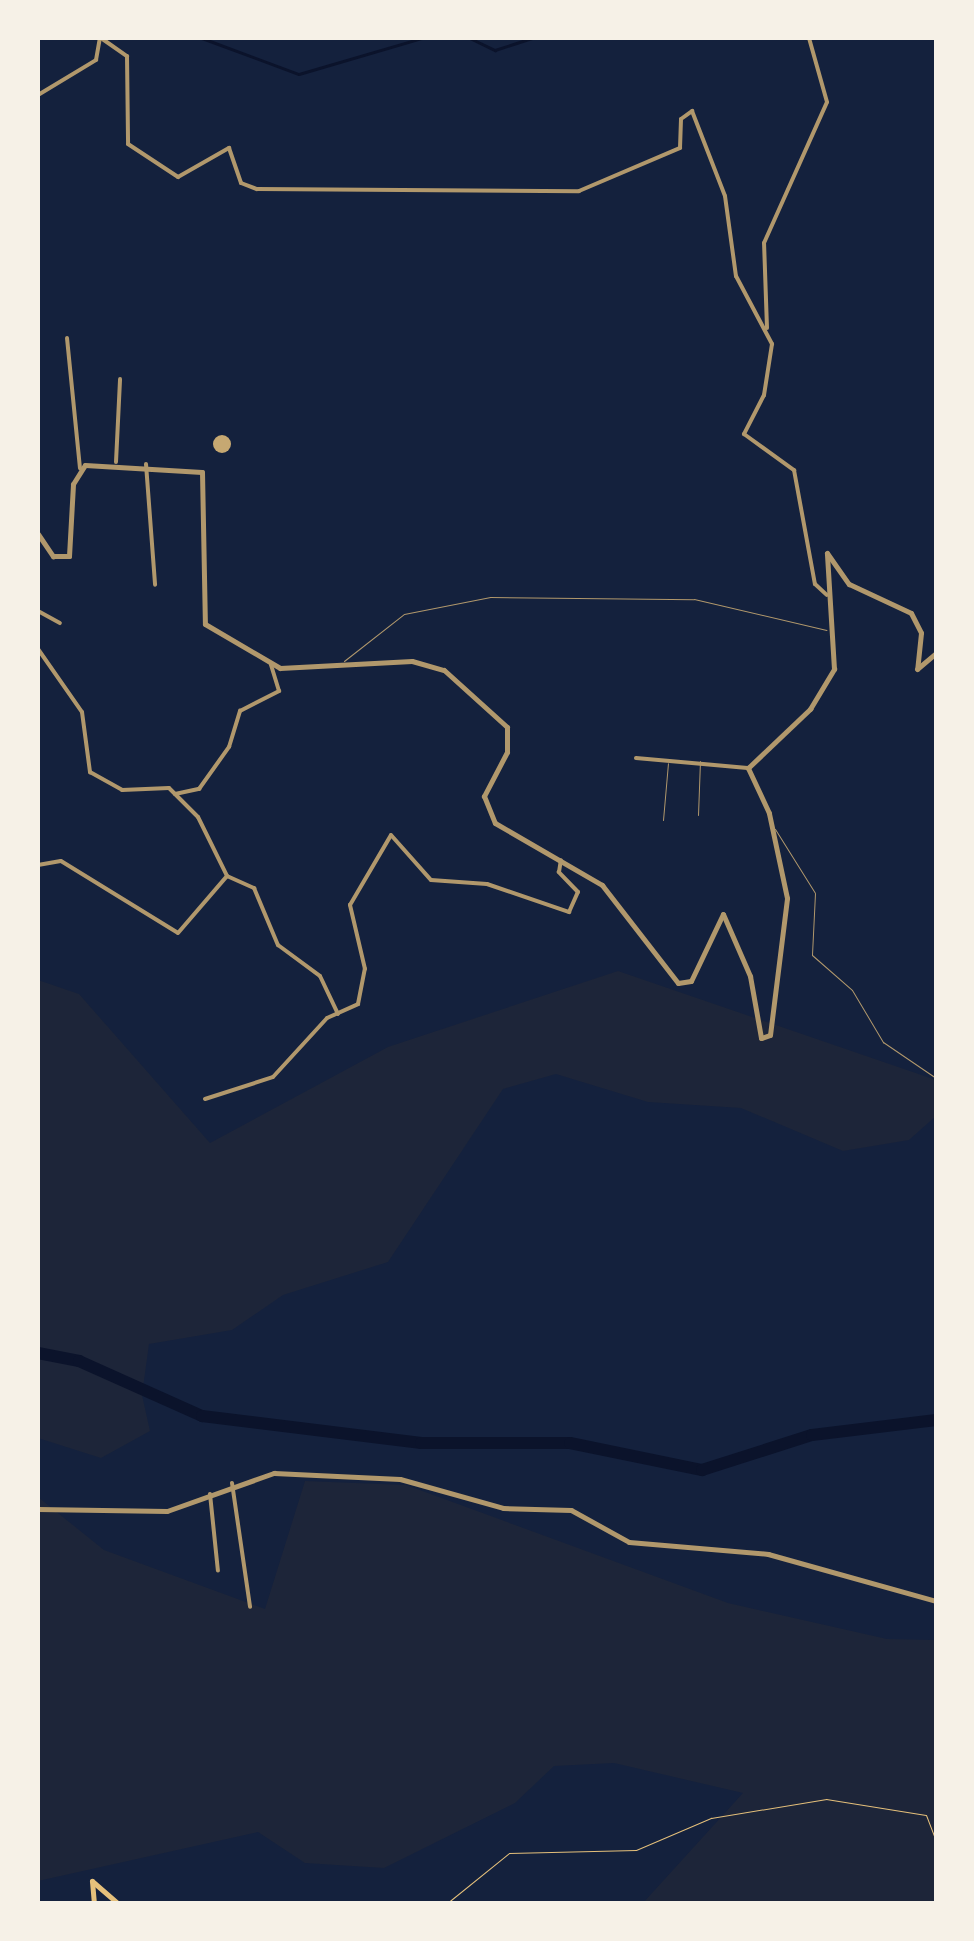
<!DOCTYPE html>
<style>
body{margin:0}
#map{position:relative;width:974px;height:1941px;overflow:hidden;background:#14213d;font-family:Bitter,serif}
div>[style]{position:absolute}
.green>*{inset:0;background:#1d2539}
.stream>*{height:2.5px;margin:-1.25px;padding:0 1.25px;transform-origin:1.25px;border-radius:1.25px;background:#0b132b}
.river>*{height:12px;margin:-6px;padding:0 6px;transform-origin:6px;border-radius:6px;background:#0b132b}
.building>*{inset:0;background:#c6a872}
.round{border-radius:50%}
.path>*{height:1px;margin:-0.5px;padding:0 0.5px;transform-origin:0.5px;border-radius:0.5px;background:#e5c07b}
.service>*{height:1px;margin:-0.5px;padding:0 0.5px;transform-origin:0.5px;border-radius:0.5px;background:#b1986c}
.minor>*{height:4px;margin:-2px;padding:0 2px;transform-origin:2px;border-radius:2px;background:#b1986c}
.tertiary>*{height:5px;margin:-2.5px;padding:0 2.5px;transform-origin:2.5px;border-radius:2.5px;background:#b1986c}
.secondary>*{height:5px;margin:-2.5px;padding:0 2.5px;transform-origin:2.5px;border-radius:2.5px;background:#e5c07b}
span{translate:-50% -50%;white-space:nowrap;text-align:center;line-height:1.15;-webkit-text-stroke:10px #f6f1e7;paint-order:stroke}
.frame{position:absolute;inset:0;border:40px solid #f6f1e7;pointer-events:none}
</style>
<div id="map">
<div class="green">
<div style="clip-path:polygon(618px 971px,936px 1080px,936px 1116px,909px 1140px,843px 1151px,741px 1108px,648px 1102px,556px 1074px,503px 1089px,388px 1262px,283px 1295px,232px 1330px,149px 1344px,142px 1395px,150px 1431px,101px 1458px,38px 1438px,38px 980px,79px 994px,210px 1143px,388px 1047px)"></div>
<div style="clip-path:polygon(305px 1481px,406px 1485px,728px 1603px,887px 1639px,936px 1640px,936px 1903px,643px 1903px,743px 1793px,614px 1763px,554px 1766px,515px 1803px,384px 1868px,305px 1863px,258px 1832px,38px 1881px,38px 1497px,104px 1550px,265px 1609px)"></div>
</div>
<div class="stream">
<div style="left:202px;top:38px;width:103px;rotate:20.4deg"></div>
<div style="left:299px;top:74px;width:128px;rotate:-16.3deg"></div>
<div style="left:470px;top:38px;width:28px;rotate:26deg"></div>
<div style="left:495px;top:50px;width:40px;rotate:-18deg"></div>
</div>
<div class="river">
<div style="left:38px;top:1353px;width:42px;rotate:11deg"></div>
<div style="left:79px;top:1361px;width:135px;rotate:24.1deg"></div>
<div style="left:202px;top:1416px;width:221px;rotate:7deg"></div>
<div style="left:421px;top:1443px;width:149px"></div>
<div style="left:570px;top:1443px;width:135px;rotate:11.6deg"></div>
<div style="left:702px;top:1470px;width:115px;rotate:-17.7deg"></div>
<div style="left:812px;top:1435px;width:125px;rotate:-6.9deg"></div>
</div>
<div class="building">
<div class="round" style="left:213px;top:435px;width:18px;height:18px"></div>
</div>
<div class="path">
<div style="left:446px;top:1904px;width:81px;rotate:-39deg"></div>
<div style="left:509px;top:1853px;width:127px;rotate:-1.4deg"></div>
<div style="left:636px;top:1850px;width:82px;rotate:-23.1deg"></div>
<div style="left:711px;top:1818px;width:117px;rotate:-9.4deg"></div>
<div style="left:826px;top:1799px;width:101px;rotate:9.1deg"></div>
<div style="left:926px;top:1815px;width:28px;rotate:69deg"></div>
</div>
<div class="service">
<div style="left:344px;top:661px;width:76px;rotate:-38.1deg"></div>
<div style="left:404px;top:614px;width:88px;rotate:-11.2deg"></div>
<div style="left:490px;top:597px;width:204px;rotate:0.6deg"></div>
<div style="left:694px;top:599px;width:136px;rotate:13.2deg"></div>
<div style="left:698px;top:815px;width:54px;rotate:-87.9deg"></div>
<div style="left:663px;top:820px;width:57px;rotate:-85deg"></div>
<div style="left:775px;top:829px;width:75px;rotate:58deg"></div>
<div style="left:815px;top:893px;width:62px;rotate:92.8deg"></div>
<div style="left:812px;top:955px;width:53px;rotate:41.2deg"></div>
<div style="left:852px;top:990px;width:61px;rotate:59.2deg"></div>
<div style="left:883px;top:1042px;width:64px;rotate:34.2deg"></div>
</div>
<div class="minor">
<div style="left:101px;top:38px;width:32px;rotate:35deg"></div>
<div style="left:127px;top:56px;width:88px;rotate:89.3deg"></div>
<div style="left:128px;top:144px;width:60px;rotate:33.4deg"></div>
<div style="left:178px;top:177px;width:59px;rotate:-29.6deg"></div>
<div style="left:229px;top:148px;width:37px;rotate:71deg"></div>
<div style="left:241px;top:183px;width:17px;rotate:21deg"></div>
<div style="left:257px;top:189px;width:322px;rotate:0.4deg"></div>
<div style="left:579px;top:191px;width:110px;rotate:-23.1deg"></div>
<div style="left:680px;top:148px;width:29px;rotate:-88deg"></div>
<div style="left:681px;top:119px;width:14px;rotate:-36deg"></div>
<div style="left:692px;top:111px;width:91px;rotate:68.8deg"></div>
<div style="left:725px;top:196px;width:81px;rotate:82.2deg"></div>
<div style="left:736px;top:276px;width:77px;rotate:62.1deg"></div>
<div style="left:772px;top:344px;width:52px;rotate:98.9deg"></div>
<div style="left:764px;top:395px;width:44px;rotate:117.1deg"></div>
<div style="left:744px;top:434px;width:62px;rotate:35.8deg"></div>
<div style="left:794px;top:470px;width:116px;rotate:79.6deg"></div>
<div style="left:815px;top:584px;width:16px;rotate:43deg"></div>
<div style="left:38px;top:95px;width:68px;rotate:-31.1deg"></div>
<div style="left:96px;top:60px;width:22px;rotate:-80deg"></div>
<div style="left:767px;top:328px;width:85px;rotate:-92deg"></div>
<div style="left:764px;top:243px;width:154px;rotate:-65.9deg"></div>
<div style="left:827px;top:102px;width:66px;rotate:-105.7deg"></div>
<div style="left:67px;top:338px;width:131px;rotate:84.3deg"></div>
<div style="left:116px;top:462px;width:83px;rotate:-87.2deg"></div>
<div style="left:146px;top:464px;width:121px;rotate:85.7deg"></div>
<div style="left:38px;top:611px;width:25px;rotate:29deg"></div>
<div style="left:38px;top:649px;width:77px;rotate:55.1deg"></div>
<div style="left:82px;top:712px;width:61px;rotate:82.4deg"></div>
<div style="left:90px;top:772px;width:37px;rotate:29deg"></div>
<div style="left:122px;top:790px;width:47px;rotate:-2.4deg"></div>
<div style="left:169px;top:788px;width:41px;rotate:45deg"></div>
<div style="left:198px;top:817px;width:66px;rotate:63.8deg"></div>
<div style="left:636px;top:758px;width:112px;rotate:5.1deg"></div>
<div style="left:175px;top:794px;width:25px;rotate:-12deg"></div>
<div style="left:199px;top:789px;width:52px;rotate:-54.5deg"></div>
<div style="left:229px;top:747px;width:38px;rotate:-73deg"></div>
<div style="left:240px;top:711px;width:44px;rotate:-27.1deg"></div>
<div style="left:279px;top:691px;width:28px;rotate:-107deg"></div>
<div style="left:38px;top:865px;width:23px;rotate:-10deg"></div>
<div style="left:61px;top:861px;width:137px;rotate:31.6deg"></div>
<div style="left:178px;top:933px;width:75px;rotate:-49.3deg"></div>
<div style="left:227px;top:876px;width:30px;rotate:24deg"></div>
<div style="left:254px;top:888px;width:62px;rotate:67.2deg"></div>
<div style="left:278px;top:945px;width:52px;rotate:36.4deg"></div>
<div style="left:320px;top:976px;width:42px;rotate:64.7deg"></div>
<div style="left:205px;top:1099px;width:71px;rotate:-17.9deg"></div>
<div style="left:273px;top:1077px;width:80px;rotate:-47.5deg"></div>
<div style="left:327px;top:1018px;width:34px;rotate:-24deg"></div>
<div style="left:358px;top:1004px;width:36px;rotate:-79deg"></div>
<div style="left:365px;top:969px;width:66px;rotate:-103.2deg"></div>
<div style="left:350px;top:905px;width:81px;rotate:-59.6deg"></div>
<div style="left:391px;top:835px;width:60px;rotate:48.4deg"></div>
<div style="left:431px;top:880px;width:56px;rotate:4.1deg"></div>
<div style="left:487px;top:884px;width:87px;rotate:18.9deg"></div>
<div style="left:569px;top:912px;width:22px;rotate:-66deg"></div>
<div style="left:578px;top:892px;width:28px;rotate:-134deg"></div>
<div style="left:559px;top:872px;width:12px;rotate:-81deg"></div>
<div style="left:232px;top:1483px;width:125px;rotate:81.7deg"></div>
<div style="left:210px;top:1494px;width:77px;rotate:84.1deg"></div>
</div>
<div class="tertiary">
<div style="left:38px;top:534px;width:27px;rotate:56deg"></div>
<div style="left:53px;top:556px;width:16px"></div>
<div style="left:69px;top:556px;width:72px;rotate:-86.8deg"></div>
<div style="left:73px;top:484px;width:22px;rotate:-58deg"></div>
<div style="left:85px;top:465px;width:117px;rotate:3.4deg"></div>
<div style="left:202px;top:472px;width:152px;rotate:88.9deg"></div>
<div style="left:205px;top:624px;width:87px;rotate:30.4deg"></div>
<div style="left:280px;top:668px;width:132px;rotate:-3deg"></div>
<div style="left:412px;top:661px;width:33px;rotate:16deg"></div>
<div style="left:444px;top:670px;width:85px;rotate:42.1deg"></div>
<div style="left:507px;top:727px;width:25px;rotate:90deg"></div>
<div style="left:507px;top:752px;width:50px;rotate:117.6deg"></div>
<div style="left:484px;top:796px;width:29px;rotate:68deg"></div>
<div style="left:495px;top:823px;width:124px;rotate:30.1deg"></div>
<div style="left:602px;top:885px;width:124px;rotate:52.2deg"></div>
<div style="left:678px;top:983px;width:13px;rotate:-9deg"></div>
<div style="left:691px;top:981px;width:74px;rotate:-64.5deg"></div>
<div style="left:723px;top:914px;width:68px;rotate:66.5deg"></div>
<div style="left:750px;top:976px;width:63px;rotate:79.9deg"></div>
<div style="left:761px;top:1038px;width:9px;rotate:-18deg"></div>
<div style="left:770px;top:1035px;width:138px;rotate:-82.9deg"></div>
<div style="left:787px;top:898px;width:87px;rotate:-102deg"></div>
<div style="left:769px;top:813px;width:50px;rotate:-115deg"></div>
<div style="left:748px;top:768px;width:86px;rotate:-43.6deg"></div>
<div style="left:810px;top:709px;width:47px;rotate:-59deg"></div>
<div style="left:834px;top:669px;width:116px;rotate:-93.5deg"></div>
<div style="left:827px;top:553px;width:38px;rotate:55deg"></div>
<div style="left:849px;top:584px;width:68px;rotate:25.1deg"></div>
<div style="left:911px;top:613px;width:22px;rotate:63deg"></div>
<div style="left:921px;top:633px;width:36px;rotate:96deg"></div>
<div style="left:917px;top:669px;width:25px;rotate:-40deg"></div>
<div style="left:38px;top:1509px;width:129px;rotate:0.9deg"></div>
<div style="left:167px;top:1511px;width:114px;rotate:-19.6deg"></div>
<div style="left:274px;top:1473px;width:126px;rotate:2.7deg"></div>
<div style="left:400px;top:1479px;width:107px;rotate:15.7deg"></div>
<div style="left:503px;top:1508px;width:68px;rotate:1.7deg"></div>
<div style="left:571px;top:1510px;width:66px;rotate:28.9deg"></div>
<div style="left:629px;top:1542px;width:140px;rotate:4.9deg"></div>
<div style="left:768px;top:1554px;width:174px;rotate:15.6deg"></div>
</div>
<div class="secondary">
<div style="left:94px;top:1904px;width:23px;rotate:-95deg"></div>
<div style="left:92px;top:1881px;width:35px;rotate:41deg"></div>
</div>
<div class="frame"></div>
</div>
